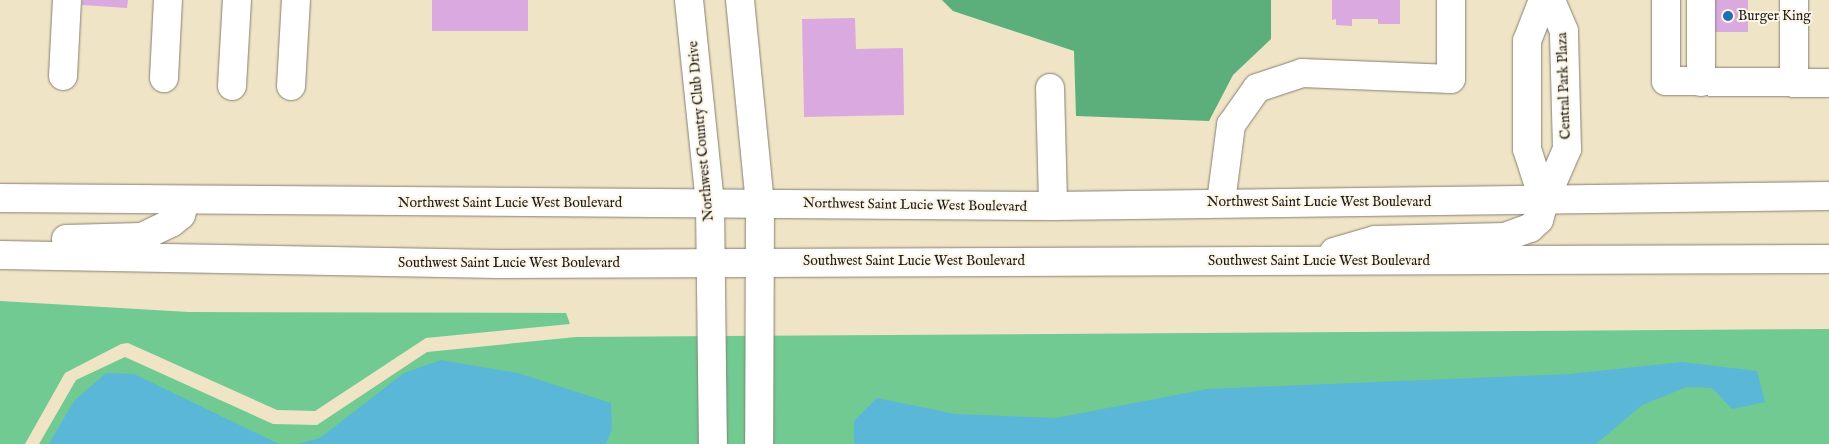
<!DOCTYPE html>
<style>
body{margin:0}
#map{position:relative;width:1829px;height:444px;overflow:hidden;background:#f0e4c7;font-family:"IM FELL English",serif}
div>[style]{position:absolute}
.green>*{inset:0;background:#70ca91}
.forest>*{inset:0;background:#5cae7b}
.water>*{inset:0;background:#5ab7d8}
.building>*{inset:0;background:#daa9e0;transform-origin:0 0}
.roads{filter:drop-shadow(0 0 1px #868072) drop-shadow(0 0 1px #868072)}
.minor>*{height:28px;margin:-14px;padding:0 14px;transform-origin:14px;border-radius:14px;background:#fff}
.major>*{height:28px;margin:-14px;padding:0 14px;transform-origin:14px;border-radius:14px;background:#fff}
.dots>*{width:14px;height:14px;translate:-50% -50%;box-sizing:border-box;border:2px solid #fcf5e5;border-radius:50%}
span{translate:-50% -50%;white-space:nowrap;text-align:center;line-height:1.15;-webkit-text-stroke:4px #fcf5e5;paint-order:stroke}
.poi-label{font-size:14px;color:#1c1c1c}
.left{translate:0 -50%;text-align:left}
.street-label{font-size:14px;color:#1c1c1c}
</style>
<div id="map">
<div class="green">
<div style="clip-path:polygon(0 301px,189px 312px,566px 313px,570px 324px,426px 338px,315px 411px,277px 410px,128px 343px,121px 344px,65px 373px,25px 444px,0 444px)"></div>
<div style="clip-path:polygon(1829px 329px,1829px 444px,39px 444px,76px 380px,125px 357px,273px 424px,317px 425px,427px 352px,576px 337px)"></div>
</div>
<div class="forest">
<div style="clip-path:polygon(942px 0,1271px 0,1271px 39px,1233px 75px,1209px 121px,1076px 116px,1074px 51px,953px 11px)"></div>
</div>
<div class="water">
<div style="clip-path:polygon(441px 360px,518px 373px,611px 403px,612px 429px,606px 444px,298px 444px,320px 438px,404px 373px)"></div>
<div style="clip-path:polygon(1682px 362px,1757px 371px,1765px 402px,1732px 409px,1712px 388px,1687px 387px,1642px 405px,1596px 444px,854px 444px,854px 421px,877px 398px,955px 414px,1056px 418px,1207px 389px,1570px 374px)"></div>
<div style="clip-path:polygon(106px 373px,134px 374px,279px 444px,49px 444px,74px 401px)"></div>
</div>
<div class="building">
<div style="clip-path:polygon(82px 0,128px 0,127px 8px,82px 5px)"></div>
<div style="left:432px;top:0;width:96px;height:31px"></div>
<div style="clip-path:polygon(1332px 0,1400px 0,1400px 24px,1378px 24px,1378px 19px,1352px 19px,1352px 26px,1336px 25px,1336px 19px,1332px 20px)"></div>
<div style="left:1707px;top:0;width:41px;height:32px"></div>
<div style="clip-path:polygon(855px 18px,856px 49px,903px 48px,904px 115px,804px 117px,802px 19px)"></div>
</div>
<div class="roads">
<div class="minor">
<div style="left:689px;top:0;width:205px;rotate:84.1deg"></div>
<div style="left:710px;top:204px;width:240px;rotate:89.3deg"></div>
<div style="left:740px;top:0;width:204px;rotate:84.4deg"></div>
<div style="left:760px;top:203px;width:241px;rotate:90.2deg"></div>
<div style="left:1543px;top:0;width:44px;rotate:111.3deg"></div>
<div style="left:1527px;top:41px;width:108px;rotate:90deg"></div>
<div style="left:1527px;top:149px;width:56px;rotate:72.2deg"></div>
<div style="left:1666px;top:0;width:81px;rotate:90deg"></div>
<div style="left:1666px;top:81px;width:163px;rotate:0.7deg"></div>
<div style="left:1794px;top:0;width:83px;rotate:90deg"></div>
<div style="left:63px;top:76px;width:76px;rotate:-87deg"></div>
<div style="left:164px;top:78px;width:78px;rotate:-87.1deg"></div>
<div style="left:1701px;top:82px;width:82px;rotate:-90deg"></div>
<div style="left:232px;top:86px;width:86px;rotate:-86.7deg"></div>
<div style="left:291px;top:86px;width:86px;rotate:-86.7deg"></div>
<div style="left:1050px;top:88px;width:118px;rotate:88.5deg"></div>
<div style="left:1221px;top:202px;width:78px;rotate:-82.6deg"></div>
<div style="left:1231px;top:125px;width:45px;rotate:-54.9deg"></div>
<div style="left:1257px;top:88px;width:47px;rotate:-18.4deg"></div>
<div style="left:1302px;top:73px;width:149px;rotate:2.3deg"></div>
<div style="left:1451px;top:79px;width:79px;rotate:-90deg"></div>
<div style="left:1544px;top:202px;width:58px;rotate:-66.5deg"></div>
<div style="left:1567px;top:149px;width:118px;rotate:-91.5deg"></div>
<div style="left:1564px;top:31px;width:34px;rotate:-113deg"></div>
</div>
<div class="major">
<div style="left:0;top:198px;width:1053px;rotate:0.44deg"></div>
<div style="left:1053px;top:206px;width:776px;rotate:-0.74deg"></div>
<div style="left:66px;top:239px;width:76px;rotate:-1.5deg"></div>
<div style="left:142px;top:237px;width:32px;rotate:-26deg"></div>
<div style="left:171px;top:223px;width:13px;rotate:-39deg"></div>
<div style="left:181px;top:215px;width:15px;rotate:-74deg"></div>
<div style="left:1334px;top:252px;width:43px;rotate:-16.3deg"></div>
<div style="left:1375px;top:240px;width:130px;rotate:-1.3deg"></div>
<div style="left:1505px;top:237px;width:27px;rotate:-20deg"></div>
<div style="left:1530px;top:228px;width:12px;rotate:-42deg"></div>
<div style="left:1539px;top:220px;width:19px;rotate:-74deg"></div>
<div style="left:0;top:255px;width:500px;rotate:1.03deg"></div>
<div style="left:500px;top:264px;width:1329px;rotate:-0.22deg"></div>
</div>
</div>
<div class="dots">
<div style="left:1728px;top:16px;background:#1f6fb2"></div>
</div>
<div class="poi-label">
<span class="left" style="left:1738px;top:16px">Burger King</span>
</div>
<div class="street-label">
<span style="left:1564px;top:86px;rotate:-92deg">Central Park Plaza</span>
<span style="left:701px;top:131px;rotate:-95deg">Northwest Country Club Drive</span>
<span style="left:1319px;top:202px">Northwest Saint Lucie West Boulevard</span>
<span style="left:510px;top:203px">Northwest Saint Lucie West Boulevard</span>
<span style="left:915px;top:205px;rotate:1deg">Northwest Saint Lucie West Boulevard</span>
<span style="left:914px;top:261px">Southwest Saint Lucie West Boulevard</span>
<span style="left:1319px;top:261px">Southwest Saint Lucie West Boulevard</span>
<span style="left:509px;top:263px">Southwest Saint Lucie West Boulevard</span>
</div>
</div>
